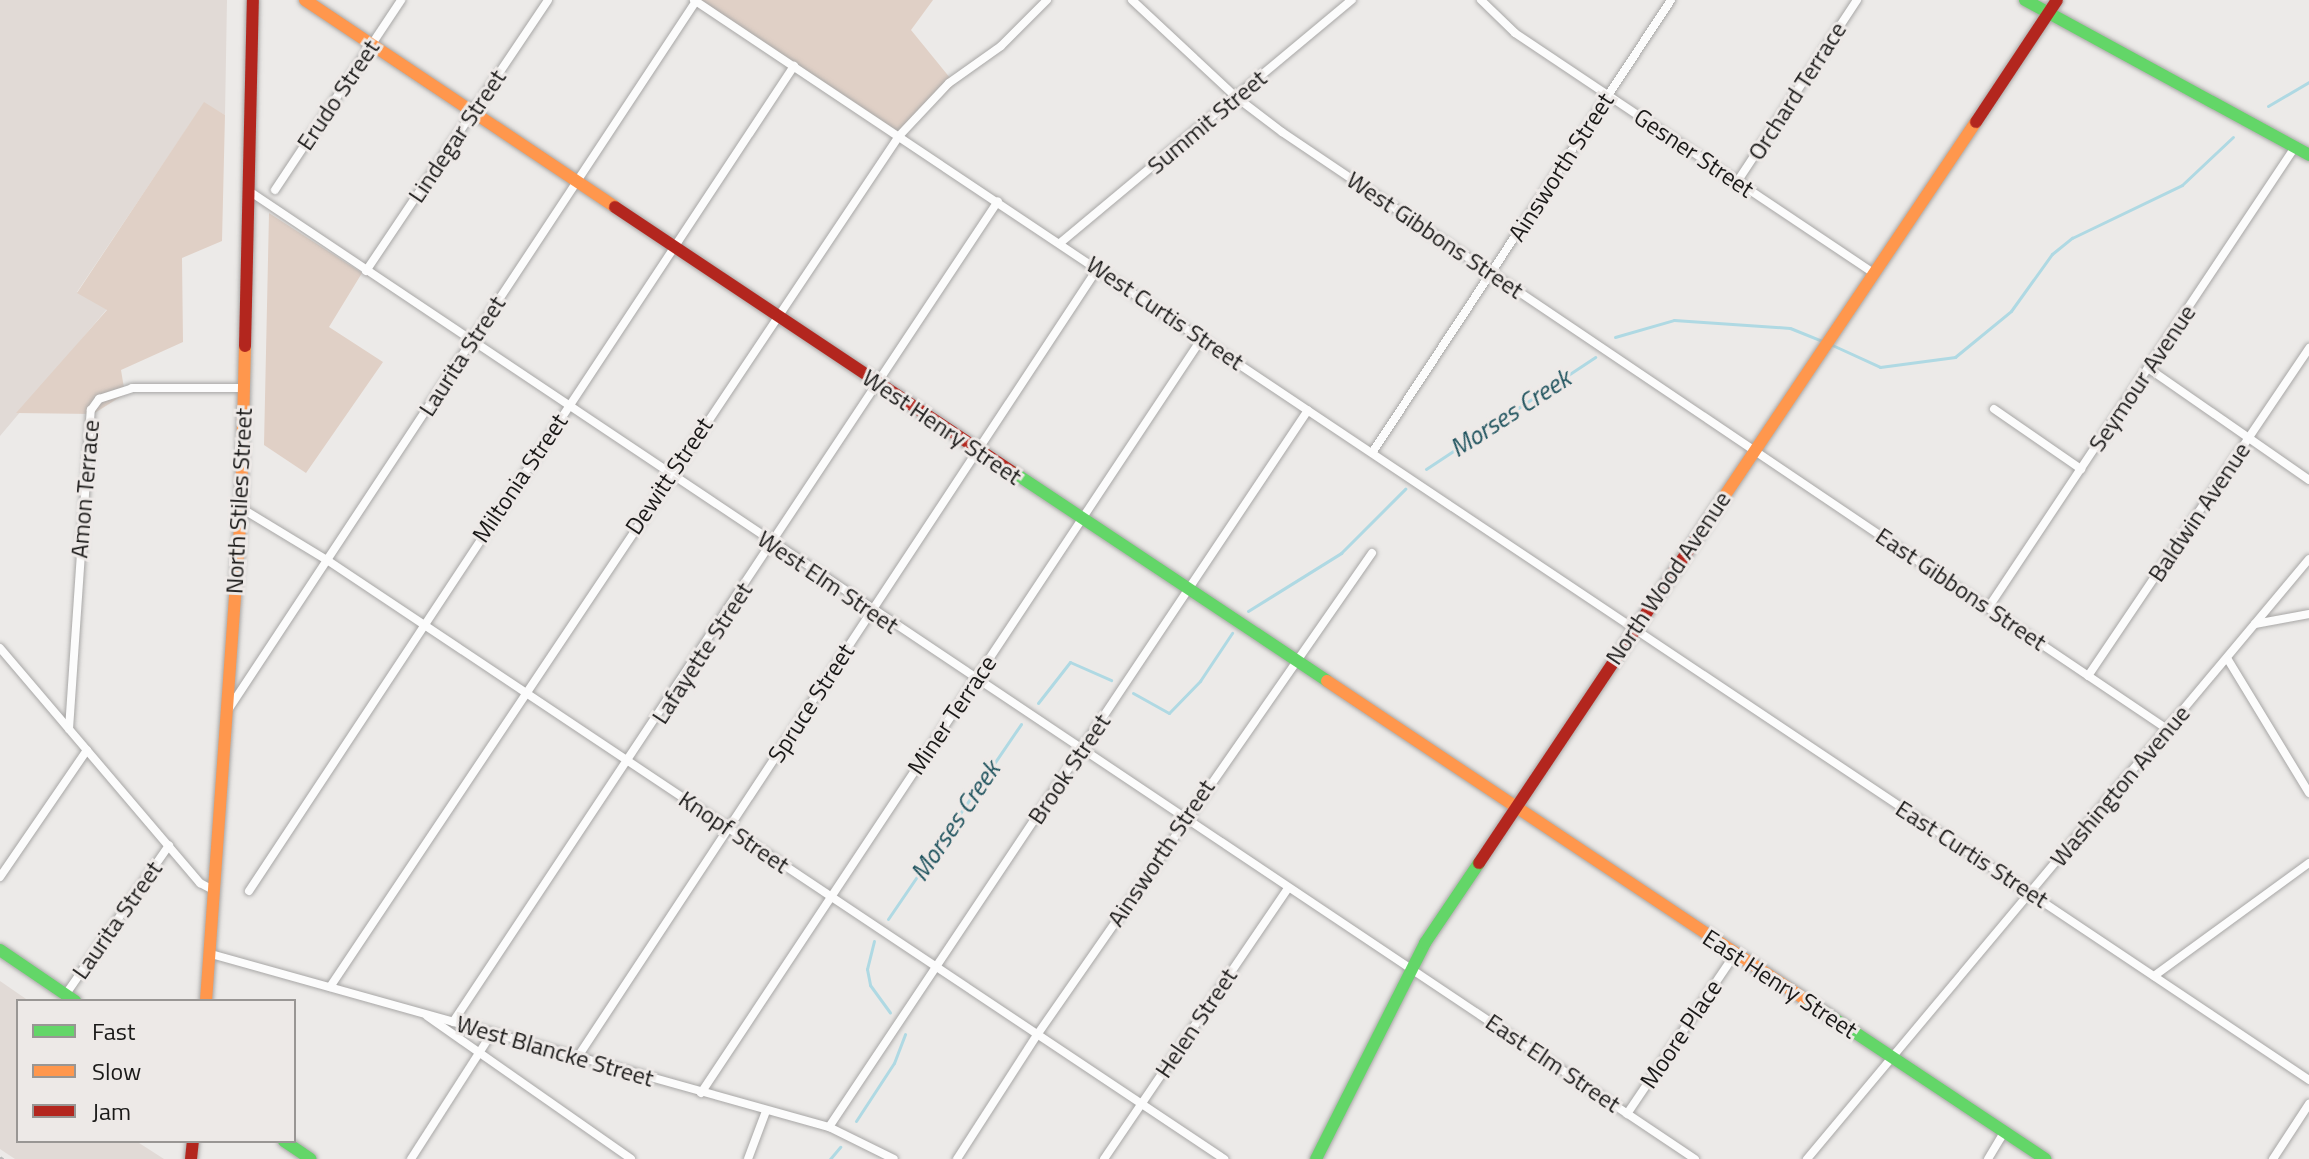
<!DOCTYPE html>
<style>
body{margin:0}
#map{position:relative;width:2309px;height:1159px;overflow:hidden;background:#eceae8;font-family:"Titillium Web",sans-serif}
div>[style]{position:absolute}
.built>*{inset:0;background:#e1dad6}
.green>*{inset:0;background:#e0d0c6}
.stream>*{height:3px;margin:-1.5px;padding:0 1.5px;transform-origin:1.5px;border-radius:1.5px;background:#afd9e3}
.roads{filter:drop-shadow(0 0 2px #a8a7a6) drop-shadow(0 0 2px #a8a7a6)}
.street>*{height:8px;margin:-4px;padding:0 4px;transform-origin:4px;border-radius:4px;background:#fcfcfc}
.fast>*{height:12px;margin:-6px;padding:0 6px;transform-origin:6px;border-radius:6px;background:#63d668}
.slow>*{height:12px;margin:-6px;padding:0 6px;transform-origin:6px;border-radius:6px;background:#ff974d}
.jam>*{height:12px;margin:-6px;padding:0 6px;transform-origin:6px;border-radius:6px;background:#b3261e}
.rail>*{height:3px;margin-top:-1.5px;transform-origin:0;background:repeating-linear-gradient(90deg,#b8b8b8 0 14px,transparent 0 28px)}
span{translate:-50% -50%;white-space:nowrap;text-align:center;line-height:1.15;-webkit-text-stroke:6px #ede9e7;paint-order:stroke}
.street-label{font-size:24px;color:#1a1918}
.water-label{font-size:26px;color:#1e525d;font-style:italic}
.legend{position:absolute;left:16px;top:999px;width:280px;height:144px;box-sizing:border-box;background:#ede9e7;border:2px solid #999694;margin:0;padding:10px 14px;list-style:none;font-size:24px;color:#1a1918}
.legend li{display:flex;align-items:center;gap:16px;height:40px}
.legend b{width:40px;border:2px solid #999694}
</style>
<div id="map">
<div class="built">
<div style="clip-path:polygon(0 0,227px 0,225px 115px,204px 103px,77px 292px,107px 309px,0 436px)"></div>
<div style="clip-path:polygon(0 981px,29px 1001px,18px 1001px,18px 1141px,136px 1141px,164px 1159px,15px 1159px,0 1149px)"></div>
</div>
<div class="green">
<div style="clip-path:polygon(692px 0,933px 0,911px 30px,955px 84px,896px 140px)"></div>
<div style="clip-path:polygon(204px 102px,225px 115px,222px 241px,182px 258px,183px 342px,121px 370px,125px 394px,93px 414px,16px 413px,107px 310px,77px 293px)"></div>
<div style="clip-path:polygon(269px 213px,362px 273px,329px 327px,383px 362px,306px 473px,264px 445px)"></div>
</div>
<div class="stream">
<div style="left:2268px;top:106px;width:48px;rotate:-30.3deg"></div>
<div style="left:1615px;top:337px;width:61px;rotate:-16.1deg"></div>
<div style="left:1674px;top:320px;width:116px;rotate:3.9deg"></div>
<div style="left:1790px;top:328px;width:35px;rotate:22deg"></div>
<div style="left:1830px;top:344px;width:55px;rotate:24.7deg"></div>
<div style="left:1880px;top:367px;width:76px;rotate:-7.6deg"></div>
<div style="left:1955px;top:357px;width:72px;rotate:-39.4deg"></div>
<div style="left:2011px;top:311px;width:70px;rotate:-54.3deg"></div>
<div style="left:2052px;top:254px;width:26px;rotate:-39deg"></div>
<div style="left:2072px;top:238px;width:122px;rotate:-25.7deg"></div>
<div style="left:2182px;top:185px;width:70px;rotate:-43.3deg"></div>
<div style="left:1426px;top:469px;width:203px;rotate:-33.5deg"></div>
<div style="left:1248px;top:611px;width:110px;rotate:-31.9deg"></div>
<div style="left:1341px;top:553px;width:91px;rotate:-45deg"></div>
<div style="left:1133px;top:693px;width:41px;rotate:29.1deg"></div>
<div style="left:1169px;top:713px;width:45px;rotate:-45.9deg"></div>
<div style="left:1200px;top:681px;width:58px;rotate:-56.3deg"></div>
<div style="left:1038px;top:703px;width:52px;rotate:-52deg"></div>
<div style="left:1070px;top:662px;width:45px;rotate:23.7deg"></div>
<div style="left:888px;top:919px;width:236px;rotate:-55.7deg"></div>
<div style="left:874px;top:941px;width:29px;rotate:104deg"></div>
<div style="left:867px;top:969px;width:16px;rotate:79deg"></div>
<div style="left:870px;top:985px;width:34px;rotate:54deg"></div>
<div style="left:856px;top:1121px;width:69px;rotate:-56.8deg"></div>
<div style="left:894px;top:1063px;width:31px;rotate:-69deg"></div>
<div style="left:830px;top:1159px;width:16px;rotate:-50deg"></div>
</div>
<div class="roads">
<div class="street">
<div style="left:694px;top:0;width:1943px;rotate:33.77deg"></div>
<div style="left:1132px;top:0;width:142px;rotate:43deg"></div>
<div style="left:1236px;top:97px;width:58px;rotate:37.3deg"></div>
<div style="left:1282px;top:132px;width:1068px;rotate:34deg"></div>
<div style="left:1481px;top:0;width:47px;rotate:44.1deg"></div>
<div style="left:1515px;top:33px;width:430px;rotate:33.8deg"></div>
<div style="left:1737px;top:182px;width:218px;rotate:-56.6deg"></div>
<div style="left:275px;top:190px;width:228px;rotate:-56.4deg"></div>
<div style="left:249px;top:191px;width:1740px;rotate:33.8deg"></div>
<div style="left:1060px;top:243px;width:380px;rotate:-39.8deg"></div>
<div style="left:366px;top:271px;width:326px;rotate:-56.1deg"></div>
<div style="left:2148px;top:368px;width:196px;rotate:34.8deg"></div>
<div style="left:1994px;top:409px;width:106px;rotate:34.6deg"></div>
<div style="left:1372px;top:453px;width:543px;rotate:-56.57deg"></div>
<div style="left:241px;top:508px;width:100px;rotate:31.2deg"></div>
<div style="left:327px;top:560px;width:1079px;rotate:33.73deg"></div>
<div style="left:1988px;top:608px;width:554px;rotate:-56.34deg"></div>
<div style="left:2255px;top:624px;width:55px;rotate:-10.5deg"></div>
<div style="left:0;top:648px;width:309px;rotate:49.6deg"></div>
<div style="left:200px;top:883px;width:17px;rotate:28deg"></div>
<div style="left:2227px;top:658px;width:158px;rotate:58.7deg"></div>
<div style="left:2088px;top:676px;width:396px;rotate:-56deg"></div>
<div style="left:228px;top:710px;width:850px;rotate:-56.57deg"></div>
<div style="left:69px;top:729px;width:320px;rotate:-86.1deg"></div>
<div style="left:91px;top:410px;width:14px;rotate:-54deg"></div>
<div style="left:99px;top:399px;width:35px;rotate:-18deg"></div>
<div style="left:132px;top:388px;width:112px"></div>
<div style="left:0;top:877px;width:154px;rotate:-55.6deg"></div>
<div style="left:249px;top:891px;width:989px;rotate:-56.55deg"></div>
<div style="left:211px;top:954px;width:642px;rotate:15.64deg"></div>
<div style="left:829px;top:1127px;width:72px;rotate:26.2deg"></div>
<div style="left:2154px;top:976px;width:192px;rotate:-36.1deg"></div>
<div style="left:330px;top:987px;width:1024px;rotate:-56.23deg"></div>
<div style="left:899px;top:136px;width:73px;rotate:-46.7deg"></div>
<div style="left:949px;top:83px;width:64px;rotate:-35.4deg"></div>
<div style="left:1001px;top:46px;width:65px;rotate:-45deg"></div>
<div style="left:66px;top:994px;width:181px;rotate:-55.3deg"></div>
<div style="left:427px;top:1016px;width:249px;rotate:35deg"></div>
<div style="left:453px;top:1022px;width:985px;rotate:-56.42deg"></div>
<div style="left:577px;top:1058px;width:946px;rotate:-56.6deg"></div>
<div style="left:701px;top:1093px;width:906px;rotate:-56.43deg"></div>
<div style="left:1627px;top:1114px;width:193px;rotate:-56deg"></div>
<div style="left:829px;top:1127px;width:862px;rotate:-56.25deg"></div>
<div style="left:411px;top:1159px;width:150px;rotate:-57.3deg"></div>
<div style="left:748px;top:1159px;width:51px;rotate:-69.4deg"></div>
<div style="left:957px;top:1159px;width:148px;rotate:-57.2deg"></div>
<div style="left:1037px;top:1035px;width:587px;rotate:-55.2deg"></div>
<div style="left:1104px;top:1159px;width:328px;rotate:-55.8deg"></div>
<div style="left:1807px;top:1159px;width:782px;rotate:-50.08deg"></div>
<div style="left:1988px;top:1159px;width:31px;rotate:-59deg"></div>
<div style="left:2273px;top:1159px;width:66px;rotate:-56.8deg"></div>
</div>
<div class="fast">
<div style="left:2025px;top:0;width:324px;rotate:28.6deg"></div>
<div style="left:1013px;top:472px;width:377px;rotate:33.6deg"></div>
<div style="left:0;top:950px;width:91px;rotate:34.2deg"></div>
<div style="left:1803px;top:998px;width:291px;rotate:33.6deg"></div>
<div style="left:284px;top:1141px;width:32px;rotate:34deg"></div>
<div style="left:1316px;top:1159px;width:242px;rotate:-63.2deg"></div>
<div style="left:1425px;top:943px;width:97px;rotate:-56deg"></div>
</div>
<div class="slow">
<div style="left:305px;top:0;width:373px;rotate:33.7deg"></div>
<div style="left:1705px;top:525px;width:486px;rotate:-56.1deg"></div>
<div style="left:1327px;top:681px;width:572px;rotate:33.66deg"></div>
<div style="left:206px;top:1001px;width:494px;rotate:-85.9deg"></div>
<div style="left:241px;top:508px;width:162px;rotate:-88.6deg"></div>
</div>
<div class="jam">
<div style="left:1976px;top:122px;width:146px;rotate:-56.4deg"></div>
<div style="left:615px;top:207px;width:478px;rotate:33.7deg"></div>
<div style="left:245px;top:346px;width:346px;rotate:-88.7deg"></div>
<div style="left:1479px;top:863px;width:407px;rotate:-56.2deg"></div>
<div style="left:191px;top:1159px;width:18px;rotate:-84deg"></div>
</div>
</div>
<div class="rail">
<div style="left:0;top:1157px;width:4px;rotate:34deg"></div>
</div>
<div class="street-label">
<span style="left:1797px;top:91px;rotate:-57deg">Orchard Terrace</span>
<span style="left:338px;top:95px;rotate:-56deg">Erudo Street</span>
<span style="left:1207px;top:122px;rotate:-40deg">Summit Street</span>
<span style="left:457px;top:136px;rotate:-56deg">Lindegar Street</span>
<span style="left:1694px;top:153px;rotate:34deg">Gesner Street</span>
<span style="left:1561px;top:167px;rotate:-57deg">Ainsworth Street</span>
<span style="left:1435px;top:235px;rotate:34deg">West Gibbons Street</span>
<span style="left:1165px;top:313px;rotate:34deg">West Curtis Street</span>
<span style="left:462px;top:356px;rotate:-57deg">Laurita Street</span>
<span style="left:2142px;top:378px;rotate:-56deg">Seymour Avenue</span>
<span style="left:942px;top:427px;rotate:34deg">West Henry Street</span>
<span style="left:669px;top:476px;rotate:-56deg">Dewitt Street</span>
<span style="left:520px;top:478px;rotate:-56deg">Miltonia Street</span>
<span style="left:85px;top:489px;rotate:-85deg">Amon Terrace</span>
<span style="left:239px;top:501px;rotate:-87deg">North Stiles Street</span>
<span style="left:2199px;top:512px;rotate:-56deg">Baldwin Avenue</span>
<span style="left:1668px;top:578px;rotate:-56deg">North Wood Avenue</span>
<span style="left:828px;top:582px;rotate:34deg">West Elm Street</span>
<span style="left:1961px;top:589px;rotate:34deg">East Gibbons Street</span>
<span style="left:702px;top:653px;rotate:-57deg">Lafayette Street</span>
<span style="left:811px;top:703px;rotate:-57deg">Spruce Street</span>
<span style="left:952px;top:715px;rotate:-56deg">Miner Terrace</span>
<span style="left:1069px;top:769px;rotate:-56deg">Brook Street</span>
<span style="left:2120px;top:786px;rotate:-50deg">Washington Avenue</span>
<span style="left:734px;top:832px;rotate:34deg">Knopf Street</span>
<span style="left:1161px;top:853px;rotate:-56deg">Ainsworth Street</span>
<span style="left:1972px;top:854px;rotate:33deg">East Curtis Street</span>
<span style="left:117px;top:920px;rotate:-55deg">Laurita Street</span>
<span style="left:1780px;top:984px;rotate:33deg">East Henry Street</span>
<span style="left:1196px;top:1023px;rotate:-56deg">Helen Street</span>
<span style="left:1681px;top:1034px;rotate:-56deg">Moore Place</span>
<span style="left:555px;top:1051px;rotate:16deg">West Blancke Street</span>
<span style="left:1553px;top:1063px;rotate:34deg">East Elm Street</span>
</div>
<div class="water-label">
<span style="left:1510px;top:413px;rotate:-33deg">Morses Creek</span>
<span style="left:955px;top:821px;rotate:-56deg">Morses Creek</span>
</div>
<ul class="legend">
<li><b style="height:10px;background:#63d668"></b>Fast</li>
<li><b style="height:10px;background:#ff974d"></b>Slow</li>
<li><b style="height:10px;background:#b3261e"></b>Jam</li>
</ul>
</div>
